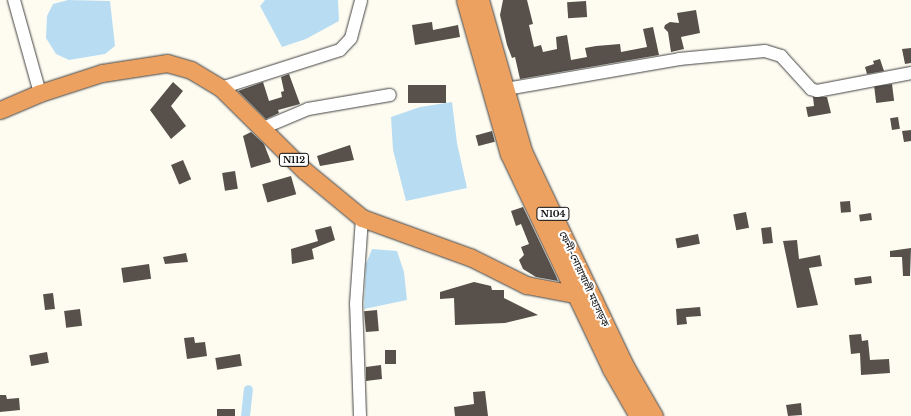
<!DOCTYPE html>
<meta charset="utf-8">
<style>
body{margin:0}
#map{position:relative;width:911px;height:416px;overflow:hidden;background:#fefcf1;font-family:"Libre Baskerville","Noto Sans Bengali",serif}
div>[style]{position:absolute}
.water>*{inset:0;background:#b8ddf3}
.canal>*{height:9px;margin:-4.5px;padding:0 4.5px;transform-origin:4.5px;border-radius:4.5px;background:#b8ddf3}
.building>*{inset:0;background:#57504b;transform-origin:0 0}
.roads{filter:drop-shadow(0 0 1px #414141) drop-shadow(0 0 1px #414141)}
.minor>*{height:12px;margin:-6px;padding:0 6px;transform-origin:6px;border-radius:6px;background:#fff}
.highway>*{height:17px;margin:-8.5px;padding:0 8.5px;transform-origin:8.5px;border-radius:8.5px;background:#eda160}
span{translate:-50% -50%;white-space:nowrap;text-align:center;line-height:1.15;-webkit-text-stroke:4px #fff;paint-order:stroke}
.shield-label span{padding:1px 3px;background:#fff;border:1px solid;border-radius:3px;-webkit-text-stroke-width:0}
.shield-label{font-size:9px;color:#0e0e0e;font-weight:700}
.street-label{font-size:10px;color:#0e0e0e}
</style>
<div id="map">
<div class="water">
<div style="clip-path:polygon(68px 0,110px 1px,115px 46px,105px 54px,69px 60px,56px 54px,46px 38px,47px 16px,53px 4px)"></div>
<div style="clip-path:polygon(265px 0,338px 0,339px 21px,306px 39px,282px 47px,260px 6px)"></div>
<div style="clip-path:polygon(452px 102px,457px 143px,467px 188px,406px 201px,393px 150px,391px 117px,420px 107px)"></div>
<div style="clip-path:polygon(372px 249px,397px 251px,404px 272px,407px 300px,364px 309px,366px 264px)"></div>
</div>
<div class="canal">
<div style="left:245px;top:416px;width:27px;rotate:-84deg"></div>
</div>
<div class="building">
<div style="clip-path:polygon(503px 0,527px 0,533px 24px,529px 25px,534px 47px,541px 45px,543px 52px,557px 49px,556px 37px,567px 35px,571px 60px,587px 57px,585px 48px,596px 46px,620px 44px,621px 52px,647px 47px,643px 29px,653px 27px,659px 55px,520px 79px,515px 57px,512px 58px,507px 45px,500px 15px)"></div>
<div style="left:586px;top:1px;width:16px;height:19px;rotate:86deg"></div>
<div style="clip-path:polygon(696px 10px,700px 33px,681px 37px,684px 49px,671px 52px,668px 32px,664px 28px,665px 25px,670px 22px,679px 23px,677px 13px)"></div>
<div style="clip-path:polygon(432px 22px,433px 30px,458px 25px,460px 37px,415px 45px,412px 25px)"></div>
<div style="clip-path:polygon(911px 48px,911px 63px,905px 64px,902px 49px)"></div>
<div style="clip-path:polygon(880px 59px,884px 71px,867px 74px,865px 67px,874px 64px,873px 61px)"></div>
<div style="clip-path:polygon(289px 74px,300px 104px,278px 110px,279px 113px,266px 119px,238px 91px,263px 82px,269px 101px,282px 97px,281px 92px,284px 91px,281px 77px)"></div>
<div style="clip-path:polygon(173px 82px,183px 91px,171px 106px,186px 126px,171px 139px,150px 110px)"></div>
<div style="left:892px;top:84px;width:17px;height:18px;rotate:83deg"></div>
<div style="left:446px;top:85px;width:18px;height:38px;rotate:90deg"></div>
<div style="clip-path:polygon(813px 97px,827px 97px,831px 113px,808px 117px,806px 107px,814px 106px)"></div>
<div style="left:898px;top:117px;width:12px;height:8px;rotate:81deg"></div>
<div style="clip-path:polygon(911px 130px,911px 141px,904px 142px,902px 131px)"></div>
<div style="left:492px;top:131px;width:11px;height:17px;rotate:75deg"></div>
<div style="clip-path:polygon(251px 132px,264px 144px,271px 162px,251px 168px,243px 136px)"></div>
<div style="clip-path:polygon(350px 145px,354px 160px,320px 166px,317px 156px)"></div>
<div style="left:183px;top:160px;width:21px;height:13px;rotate:67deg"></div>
<div style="left:235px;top:171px;width:18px;height:13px;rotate:81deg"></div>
<div style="left:291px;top:176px;width:19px;height:30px;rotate:74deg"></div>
<div style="left:850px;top:201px;width:11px;height:10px;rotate:85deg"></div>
<div style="clip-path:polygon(523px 207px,556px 276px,558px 281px,536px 277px,523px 269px,519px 260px,524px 255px,521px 247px,529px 244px,521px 224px,516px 226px,511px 211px)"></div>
<div style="left:746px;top:212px;width:16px;height:13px;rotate:79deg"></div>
<div style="left:871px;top:213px;width:7px;height:12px;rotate:82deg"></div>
<div style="clip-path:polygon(331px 226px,335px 240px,312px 249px,314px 259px,292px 264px,291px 249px,318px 241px,315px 230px)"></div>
<div style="left:771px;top:227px;width:16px;height:10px;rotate:83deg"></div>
<div style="left:698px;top:234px;width:10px;height:23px;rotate:79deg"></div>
<div style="clip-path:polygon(797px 240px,799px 259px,820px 255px,822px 266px,809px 268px,818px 305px,797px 308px,783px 241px)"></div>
<div style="clip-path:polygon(911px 248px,910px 276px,903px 276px,902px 257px,890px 257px,890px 251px)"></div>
<div style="clip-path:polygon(186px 253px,188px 262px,165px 264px,163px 257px)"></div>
<div style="left:149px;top:264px;width:15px;height:28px;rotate:82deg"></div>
<div style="left:871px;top:276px;width:7px;height:17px;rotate:82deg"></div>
<div style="clip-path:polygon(474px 282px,491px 286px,492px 290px,504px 290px,504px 298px,538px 315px,505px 323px,455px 325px,454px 298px,440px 299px,440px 292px)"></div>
<div style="left:53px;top:293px;width:16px;height:10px;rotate:83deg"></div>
<div style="clip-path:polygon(700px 307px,701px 316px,686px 317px,687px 324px,677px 325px,676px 309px)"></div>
<div style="left:80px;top:309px;width:17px;height:16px;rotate:83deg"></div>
<div style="left:377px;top:310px;width:21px;height:13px;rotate:85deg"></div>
<div style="clip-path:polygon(861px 334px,862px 341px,868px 340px,870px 360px,889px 359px,890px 373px,861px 375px,860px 353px,851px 354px,849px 335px)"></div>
<div style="clip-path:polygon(194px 337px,195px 343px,205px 342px,207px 356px,187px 359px,184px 338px)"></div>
<div style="left:385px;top:350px;width:11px;height:14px"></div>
<div style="left:47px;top:352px;width:11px;height:18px;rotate:80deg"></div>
<div style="left:240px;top:354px;width:12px;height:25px;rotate:81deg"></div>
<div style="clip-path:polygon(381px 365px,382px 379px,366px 381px,366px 367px)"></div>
<div style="clip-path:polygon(485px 391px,488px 416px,455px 416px,454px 407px,474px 404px,473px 392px)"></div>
<div style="clip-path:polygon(0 395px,6px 395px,7px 399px,19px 398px,20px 410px,0 412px)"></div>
<div style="clip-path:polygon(801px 403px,802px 415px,788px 416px,786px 405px)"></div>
<div style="left:217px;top:409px;width:18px;height:7px"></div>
</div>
<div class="roads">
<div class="minor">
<div style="left:14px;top:0;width:97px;rotate:74.4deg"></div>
<div style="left:221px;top:88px;width:125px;rotate:-17.7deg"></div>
<div style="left:340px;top:50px;width:16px;rotate:-47deg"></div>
<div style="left:351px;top:38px;width:39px;rotate:-75deg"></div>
<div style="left:506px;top:89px;width:176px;rotate:-9.8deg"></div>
<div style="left:679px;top:59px;width:86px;rotate:-5.3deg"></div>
<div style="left:765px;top:51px;width:17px;rotate:17deg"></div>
<div style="left:781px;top:56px;width:45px;rotate:47.7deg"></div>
<div style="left:811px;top:89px;width:6px;rotate:18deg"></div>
<div style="left:817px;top:91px;width:96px;rotate:-10.8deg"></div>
<div style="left:263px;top:128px;width:49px;rotate:-22.9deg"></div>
<div style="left:308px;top:109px;width:83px;rotate:-9.7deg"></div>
<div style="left:360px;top:416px;width:112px;rotate:-92deg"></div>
<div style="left:356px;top:304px;width:86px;rotate:-86deg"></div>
</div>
<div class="highway">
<div style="left:465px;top:0;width:160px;rotate:74.1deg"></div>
<div style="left:509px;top:154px;width:238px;rotate:64.6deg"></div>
<div style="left:611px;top:369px;width:54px;rotate:60.1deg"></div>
<div style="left:480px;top:0;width:157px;rotate:74.1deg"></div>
<div style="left:523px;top:151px;width:236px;rotate:64.6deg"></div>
<div style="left:624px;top:364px;width:60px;rotate:60deg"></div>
<div style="left:0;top:110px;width:43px;rotate:-23deg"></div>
<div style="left:40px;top:93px;width:65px;rotate:-17.9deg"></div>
<div style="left:102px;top:73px;width:66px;rotate:-8.7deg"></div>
<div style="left:167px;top:63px;width:25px;rotate:16deg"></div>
<div style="left:191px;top:70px;width:35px;rotate:31deg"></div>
<div style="left:221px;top:88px;width:118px;rotate:44.7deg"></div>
<div style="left:305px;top:171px;width:74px;rotate:39.5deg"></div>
<div style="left:362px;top:218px;width:115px;rotate:19.9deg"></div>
<div style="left:470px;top:257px;width:63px;rotate:26.6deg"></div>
<div style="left:526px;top:285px;width:50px;rotate:10.4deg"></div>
<div style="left:575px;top:294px;width:20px;rotate:18deg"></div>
</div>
</div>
<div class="shield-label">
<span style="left:294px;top:160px">N112</span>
<span style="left:553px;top:214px">N104</span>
</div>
<div class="street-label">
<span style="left:584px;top:279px;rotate:65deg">ফেনী-নোয়াখালী মহাসড়ক</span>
</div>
</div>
